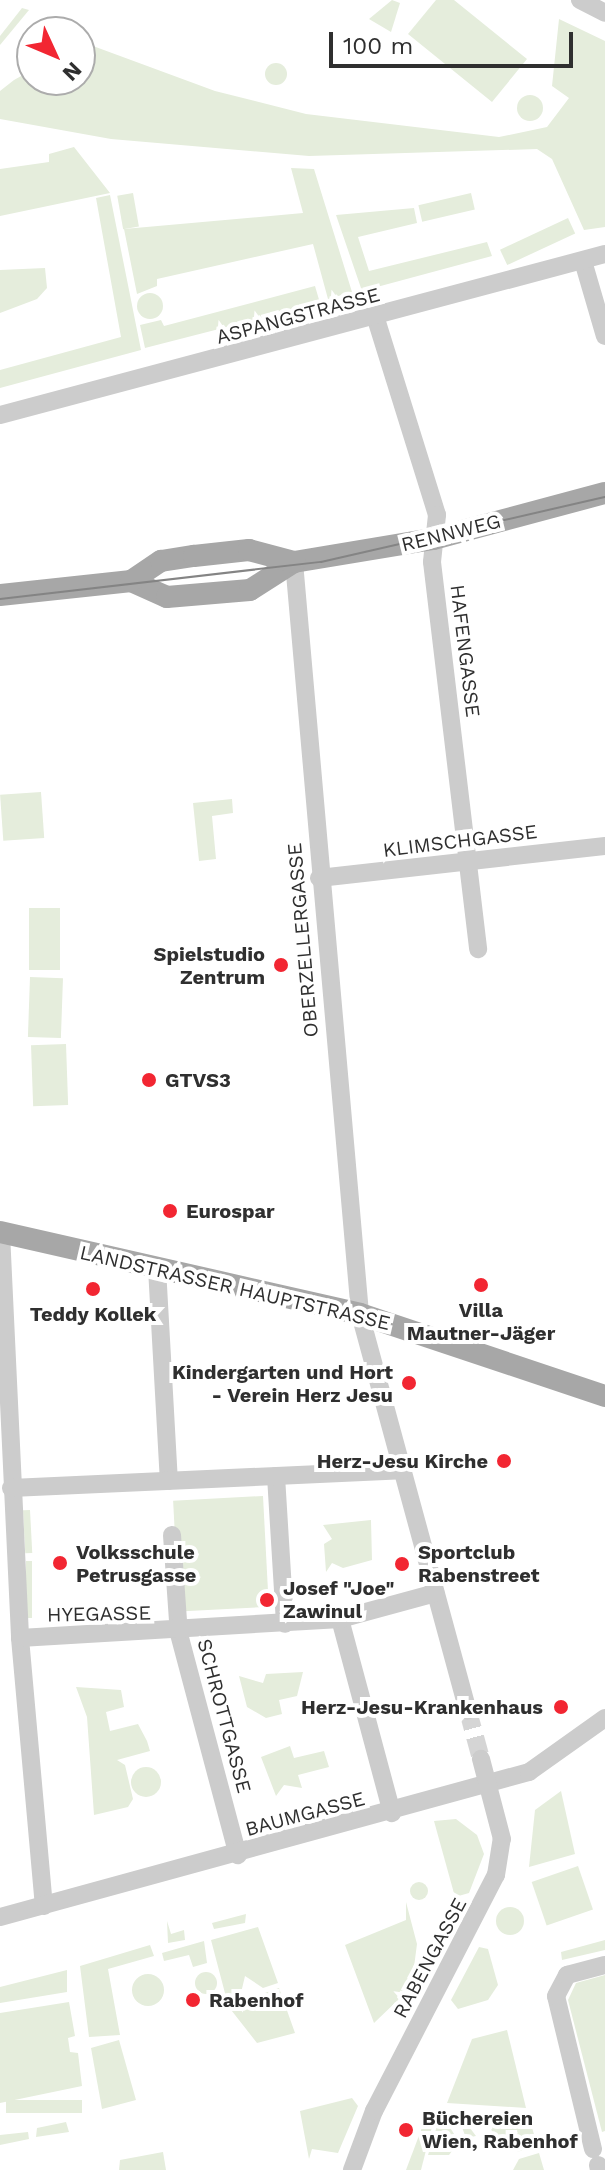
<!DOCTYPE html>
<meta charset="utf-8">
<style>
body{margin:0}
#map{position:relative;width:605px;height:2170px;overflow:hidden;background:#fff;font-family:"Work Sans",sans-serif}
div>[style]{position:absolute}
.green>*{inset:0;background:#e5eddc;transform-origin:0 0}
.round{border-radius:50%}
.minor-tunnel>*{height:18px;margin-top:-9px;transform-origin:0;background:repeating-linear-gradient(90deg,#d5d5d5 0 18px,transparent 0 27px)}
.minor>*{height:18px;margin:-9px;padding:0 9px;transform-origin:9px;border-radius:9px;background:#ccc}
.major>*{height:22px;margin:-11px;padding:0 11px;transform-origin:11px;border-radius:11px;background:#a7a7a7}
.tram>*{height:2px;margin:-1px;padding:0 1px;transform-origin:1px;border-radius:1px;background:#848484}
.dots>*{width:22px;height:22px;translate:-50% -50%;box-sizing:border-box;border:4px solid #fff;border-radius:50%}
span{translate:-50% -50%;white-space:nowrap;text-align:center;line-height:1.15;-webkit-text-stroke:8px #fff;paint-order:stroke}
.street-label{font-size:20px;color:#2f2f2f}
.poi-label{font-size:20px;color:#2f2f2f;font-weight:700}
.right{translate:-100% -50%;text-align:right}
.left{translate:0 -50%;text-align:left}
.north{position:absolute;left:16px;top:16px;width:80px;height:80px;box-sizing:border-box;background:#fff;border:2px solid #acacac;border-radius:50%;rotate:134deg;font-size:22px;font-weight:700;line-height:32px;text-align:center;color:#2f2f2f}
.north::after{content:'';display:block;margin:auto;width:28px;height:36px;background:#f22632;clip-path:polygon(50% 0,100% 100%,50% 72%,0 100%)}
.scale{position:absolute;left:329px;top:32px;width:244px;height:36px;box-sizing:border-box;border:4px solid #2f2f2f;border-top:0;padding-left:10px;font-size:24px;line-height:28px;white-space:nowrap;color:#2f2f2f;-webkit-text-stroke:6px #fff;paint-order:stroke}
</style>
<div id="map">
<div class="green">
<div style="clip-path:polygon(392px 0,400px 3px,391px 32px,369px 19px)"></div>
<div style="clip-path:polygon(436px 0,454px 0,527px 59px,492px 102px,408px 34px)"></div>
<div style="clip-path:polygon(22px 8px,29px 10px,0 45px,0 36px)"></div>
<div style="clip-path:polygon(559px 19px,605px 41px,605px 227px,584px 230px,552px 159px,537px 149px,309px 156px,111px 139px,0 119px,0 91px,14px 80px,32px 70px,32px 80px,80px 80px,80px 50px,93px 46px,215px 91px,306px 114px,499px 137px,547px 127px,569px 98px,552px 86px)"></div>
<div class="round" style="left:265px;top:63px;width:22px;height:22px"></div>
<div class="round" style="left:517px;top:95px;width:26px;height:26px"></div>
<div style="clip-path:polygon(74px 147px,110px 193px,0 216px,0 169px,49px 162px,49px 154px)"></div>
<div style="clip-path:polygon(291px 168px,314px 169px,352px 292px,328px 299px,313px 244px,157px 279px,157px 286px,137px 294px,124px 229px,303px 213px)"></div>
<div style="left:133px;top:193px;width:34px;height:16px;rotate:80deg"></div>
<div style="left:471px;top:193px;width:17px;height:54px;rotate:77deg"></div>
<div style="clip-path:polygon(110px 195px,141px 350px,0 388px,0 370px,121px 337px,96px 198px)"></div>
<div style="clip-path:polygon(414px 208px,417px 223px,358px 237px,369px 271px,487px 242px,492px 256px,362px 291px,336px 215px)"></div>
<div style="left:568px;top:218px;width:17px;height:75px;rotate:65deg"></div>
<div style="clip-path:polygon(45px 268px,47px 288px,37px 299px,0 313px,0 270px)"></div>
<div style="clip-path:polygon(315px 286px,320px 303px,145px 348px,140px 325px,161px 320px,164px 326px)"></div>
<div class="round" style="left:137px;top:293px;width:26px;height:26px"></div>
<div style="left:41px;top:792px;width:46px;height:41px;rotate:86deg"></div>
<div style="clip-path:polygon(232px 799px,233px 813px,212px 816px,216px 859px,199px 861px,193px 803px)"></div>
<div style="left:29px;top:908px;width:31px;height:62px"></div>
<div style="left:30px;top:977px;width:33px;height:60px;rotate:2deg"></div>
<div style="left:66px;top:1044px;width:61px;height:35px;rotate:88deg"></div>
<div style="left:263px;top:1496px;width:111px;height:90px;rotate:87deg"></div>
<div style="left:30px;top:1510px;width:43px;height:7px;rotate:87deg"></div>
<div style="clip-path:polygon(371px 1520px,372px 1560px,343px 1568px,332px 1563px,326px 1572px,324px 1544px,332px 1539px,323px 1525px)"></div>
<div style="left:26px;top:1561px;width:6px;height:57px"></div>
<div style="clip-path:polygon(303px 1672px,297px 1696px,279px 1700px,282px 1714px,266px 1718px,247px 1707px,239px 1676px,263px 1683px,266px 1674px)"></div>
<div style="clip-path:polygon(76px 1687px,121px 1690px,124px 1707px,106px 1712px,110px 1731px,138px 1724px,147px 1741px,150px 1751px,117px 1760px,125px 1765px,133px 1799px,128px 1807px,94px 1815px,87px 1717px)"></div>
<div style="clip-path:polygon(290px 1746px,294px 1758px,324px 1751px,329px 1767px,298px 1775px,302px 1788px,284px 1785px,276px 1796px,261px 1757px)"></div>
<div class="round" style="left:131px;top:1767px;width:30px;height:30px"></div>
<div style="clip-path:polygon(561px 1791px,575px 1854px,529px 1867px,535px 1810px)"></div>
<div style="clip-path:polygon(456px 1819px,477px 1835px,484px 1854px,469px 1893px,455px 1897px,434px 1821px)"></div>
<div style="left:578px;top:1866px;width:46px;height:49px;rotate:71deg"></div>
<div class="round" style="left:410px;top:1882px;width:18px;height:18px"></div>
<div style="clip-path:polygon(406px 1902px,417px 1944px,414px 1967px,398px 2000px,374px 2023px,345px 1945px,406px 1920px)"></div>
<div class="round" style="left:496px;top:1907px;width:28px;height:28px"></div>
<div style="clip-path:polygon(246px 1914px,245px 1923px,214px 1929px,212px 1923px)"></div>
<div style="clip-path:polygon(167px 1921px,171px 1934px,184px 1930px,185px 1940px,168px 1943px)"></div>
<div style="clip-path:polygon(258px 1927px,278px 1983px,263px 1988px,245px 1976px,241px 1993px,226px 1997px,211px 1940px)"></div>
<div style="clip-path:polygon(605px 1940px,605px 1950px,562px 1960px,561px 1952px)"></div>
<div style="clip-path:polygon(204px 1941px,207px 1963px,193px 1967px,189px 1955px,164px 1961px,162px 1953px)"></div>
<div style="clip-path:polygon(150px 1945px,154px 1956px,108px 1969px,120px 2035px,89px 2037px,80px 1966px)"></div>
<div style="clip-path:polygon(479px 1947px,488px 1949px,498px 1985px,488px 2000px,458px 2009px,451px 2000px)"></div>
<div style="clip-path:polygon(67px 1970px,67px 1992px,0 2003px,0 1987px)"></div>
<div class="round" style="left:195px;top:1972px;width:22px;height:22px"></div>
<div class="round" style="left:132px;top:1974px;width:32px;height:32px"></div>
<div style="clip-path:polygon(605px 1975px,605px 2131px,602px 2132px,568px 2000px,576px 1983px)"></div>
<div style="clip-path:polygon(279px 1988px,295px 2033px,257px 2043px,228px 2006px,242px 2000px,259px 2011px,265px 1993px)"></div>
<div style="clip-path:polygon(69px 2002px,75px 2036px,68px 2038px,70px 2052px,78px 2053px,82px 2086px,0 2103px,0 2013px)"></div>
<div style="clip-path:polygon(507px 2030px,526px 2108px,447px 2103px,472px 2039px)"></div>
<div style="clip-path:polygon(119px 2040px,136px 2100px,102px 2109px,91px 2048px)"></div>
<div style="clip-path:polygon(352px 2098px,358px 2106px,338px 2153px,312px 2149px,309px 2159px,300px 2111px)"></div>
<div style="left:82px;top:2100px;width:13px;height:76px;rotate:90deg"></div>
<div style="clip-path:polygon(429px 2109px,436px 2111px,421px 2170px,406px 2170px)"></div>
<div style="clip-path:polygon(441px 2113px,459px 2142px,449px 2155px,428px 2155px)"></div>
<div style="clip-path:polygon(457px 2114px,484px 2119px,485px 2124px,470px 2128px,476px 2136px,466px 2138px)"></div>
<div style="clip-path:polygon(529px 2117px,537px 2145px,517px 2152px,493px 2136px,489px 2119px)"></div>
<div style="clip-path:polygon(66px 2122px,69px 2132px,36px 2137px,37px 2128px)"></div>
<div style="clip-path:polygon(28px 2132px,29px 2139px,0 2145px,0 2135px)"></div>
<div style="clip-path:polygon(163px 2152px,166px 2170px,119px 2170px,120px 2160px)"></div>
<div style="clip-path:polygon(539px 2153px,544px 2170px,513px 2170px,519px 2159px)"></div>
</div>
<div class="minor-tunnel">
<div style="left:468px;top:1711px;width:50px;rotate:74.8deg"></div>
</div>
<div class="minor">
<div style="left:580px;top:0;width:28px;rotate:27deg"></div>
<div style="left:583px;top:261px;width:78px;rotate:73.7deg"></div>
<div style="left:376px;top:319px;width:205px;rotate:72.7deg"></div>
<div style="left:437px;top:515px;width:47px;rotate:96.1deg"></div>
<div style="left:432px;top:562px;width:390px;rotate:83.2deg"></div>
<div style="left:0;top:415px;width:626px;rotate:-14.9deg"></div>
<div style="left:294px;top:562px;width:755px;rotate:84.98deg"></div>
<div style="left:360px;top:1314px;width:411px;rotate:74.8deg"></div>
<div style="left:319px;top:878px;width:288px;rotate:-6.4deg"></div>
<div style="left:1px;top:1233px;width:405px;rotate:87.3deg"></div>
<div style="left:20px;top:1638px;width:269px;rotate:84.9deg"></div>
<div style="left:157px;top:1268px;width:213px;rotate:86.8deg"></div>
<div style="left:276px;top:1476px;width:148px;rotate:86.5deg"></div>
<div style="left:11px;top:1488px;width:391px;rotate:-2.6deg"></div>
<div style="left:172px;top:1535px;width:99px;rotate:86deg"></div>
<div style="left:179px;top:1634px;width:229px;rotate:75.1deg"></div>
<div style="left:340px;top:1619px;width:201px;rotate:75deg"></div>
<div style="left:20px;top:1638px;width:321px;rotate:-3.4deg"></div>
<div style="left:340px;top:1619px;width:99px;rotate:-15.2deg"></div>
<div style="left:0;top:1917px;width:549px;rotate:-15.33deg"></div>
<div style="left:529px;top:1772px;width:93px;rotate:-35.4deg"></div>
<div style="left:593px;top:2149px;width:157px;rotate:-103.6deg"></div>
<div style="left:556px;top:1996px;width:24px;rotate:-62deg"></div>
<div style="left:567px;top:1975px;width:39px;rotate:-15deg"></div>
<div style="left:598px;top:2165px;width:5px;rotate:79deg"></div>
<div style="left:352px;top:2170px;width:63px;rotate:-69.6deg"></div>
<div style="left:374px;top:2111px;width:266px;rotate:-62.7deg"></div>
<div style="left:496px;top:1875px;width:36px;rotate:-81deg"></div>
<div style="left:502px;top:1839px;width:83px;rotate:-104.7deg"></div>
</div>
<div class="major">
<div style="left:131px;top:581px;width:39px;rotate:24deg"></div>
<div style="left:167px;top:597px;width:83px;rotate:-4.8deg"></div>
<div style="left:250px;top:590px;width:52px;rotate:-32.5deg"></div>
<div style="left:294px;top:562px;width:141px;rotate:-9.4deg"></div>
<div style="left:433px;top:539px;width:178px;rotate:-15deg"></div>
<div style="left:0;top:595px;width:132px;rotate:-6.1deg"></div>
<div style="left:131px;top:581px;width:36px;rotate:-34deg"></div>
<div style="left:161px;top:561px;width:33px;rotate:-9deg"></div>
<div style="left:194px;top:556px;width:55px;rotate:-6.2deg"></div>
<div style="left:249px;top:550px;width:47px;rotate:14.9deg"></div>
<div style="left:0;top:1232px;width:369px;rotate:12.8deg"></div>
<div style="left:360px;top:1314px;width:258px;rotate:18.5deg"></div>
</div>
<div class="tram">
<div style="left:0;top:599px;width:323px;rotate:-6.6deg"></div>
<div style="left:321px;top:562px;width:291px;rotate:-12.9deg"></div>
</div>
<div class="dots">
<div style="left:281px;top:965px;background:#f22632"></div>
<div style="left:149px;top:1080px;background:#f22632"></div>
<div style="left:170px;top:1211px;background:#f22632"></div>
<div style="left:481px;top:1285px;background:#f22632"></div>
<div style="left:93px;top:1289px;background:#f22632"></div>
<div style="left:409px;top:1383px;background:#f22632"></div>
<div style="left:504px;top:1461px;background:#f22632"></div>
<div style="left:60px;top:1563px;background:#f22632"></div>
<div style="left:402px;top:1564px;background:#f22632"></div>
<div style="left:267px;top:1600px;background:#f22632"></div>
<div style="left:561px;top:1707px;background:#f22632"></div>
<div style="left:193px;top:2000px;background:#f22632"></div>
<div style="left:406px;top:2130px;background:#f22632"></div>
</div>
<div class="street-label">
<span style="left:298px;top:316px;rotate:-15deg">ASPANGSTRASSE</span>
<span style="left:451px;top:533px;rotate:-14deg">RENNWEG</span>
<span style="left:465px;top:651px;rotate:83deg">HAFENGASSE</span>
<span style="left:460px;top:841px;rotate:-7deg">KLIMSCHGASSE</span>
<span style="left:303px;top:940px;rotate:-95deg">OBERZELLERGASSE</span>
<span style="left:235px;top:1288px;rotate:13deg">LANDSTRASSER HAUPTSTRASSE</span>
<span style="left:99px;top:1614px;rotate:-1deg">HYEGASSE</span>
<span style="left:224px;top:1716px;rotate:75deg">SCHROTTGASSE</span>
<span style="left:305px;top:1814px;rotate:-15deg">BAUMGASSE</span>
<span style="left:430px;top:1958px;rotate:-62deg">RABENGASSE</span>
</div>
<div class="poi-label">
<span class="right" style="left:265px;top:966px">Spielstudio<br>Zentrum</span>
<span class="left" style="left:165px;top:1080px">GTVS3</span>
<span class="left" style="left:186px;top:1211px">Eurospar</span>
<span style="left:481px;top:1322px">Villa<br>Mautner-Jäger</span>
<span style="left:93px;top:1314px">Teddy Kollek</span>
<span class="right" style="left:393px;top:1384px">Kindergarten und Hort<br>- Verein Herz Jesu</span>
<span class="right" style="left:488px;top:1461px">Herz-Jesu Kirche</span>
<span class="left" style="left:76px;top:1564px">Volksschule<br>Petrusgasse</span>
<span class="left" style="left:418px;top:1564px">Sportclub<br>Rabenstreet</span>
<span class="left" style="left:283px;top:1600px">Josef "Joe"<br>Zawinul</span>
<span class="right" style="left:543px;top:1707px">Herz-Jesu-Krankenhaus</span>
<span class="left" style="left:209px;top:2000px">Rabenhof</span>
<span class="left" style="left:422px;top:2130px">Büchereien<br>Wien, Rabenhof</span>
</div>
<div class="north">N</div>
<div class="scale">100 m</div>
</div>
